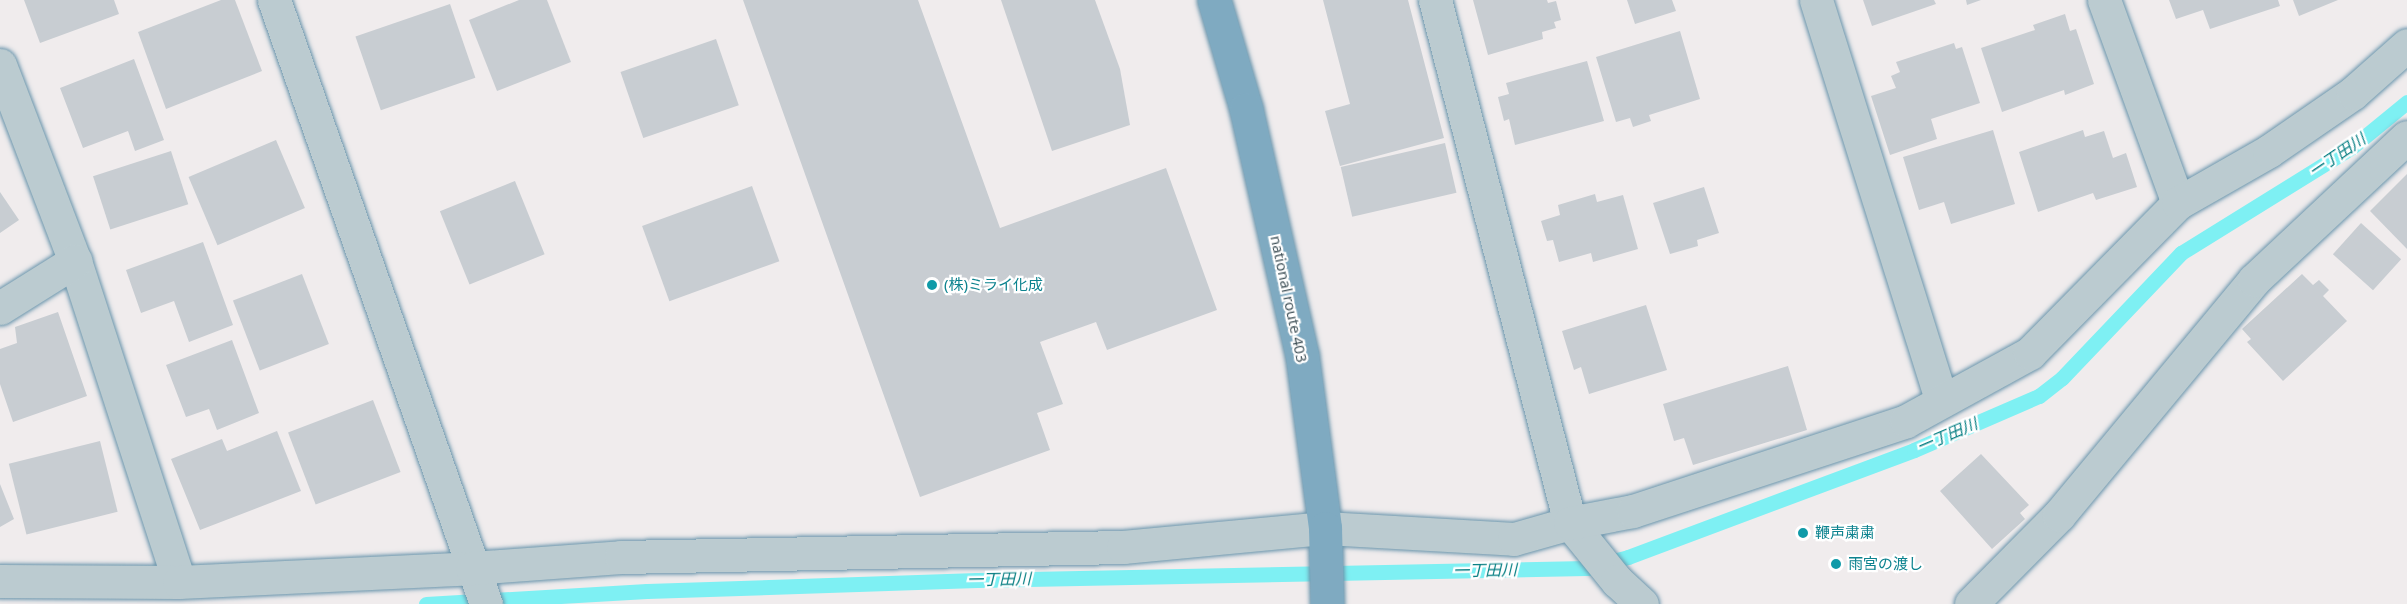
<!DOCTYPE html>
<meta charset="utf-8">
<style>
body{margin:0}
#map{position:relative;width:2407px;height:604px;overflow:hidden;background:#f0eced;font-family:"Noto Sans","Noto Sans JP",sans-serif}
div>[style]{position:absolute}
.stream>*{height:15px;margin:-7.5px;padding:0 7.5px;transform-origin:7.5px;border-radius:7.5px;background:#7ef0f3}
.building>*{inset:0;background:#c8cdd2;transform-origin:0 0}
.roads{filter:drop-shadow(0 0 2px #6a95ac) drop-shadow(0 0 2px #6a95ac)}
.minor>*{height:33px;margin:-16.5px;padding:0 16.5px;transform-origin:16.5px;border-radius:16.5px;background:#bbcbd0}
.highway>*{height:33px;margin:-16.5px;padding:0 16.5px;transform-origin:16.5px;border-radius:16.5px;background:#7faac1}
.dots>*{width:16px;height:16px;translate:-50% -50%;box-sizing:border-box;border:3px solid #fff;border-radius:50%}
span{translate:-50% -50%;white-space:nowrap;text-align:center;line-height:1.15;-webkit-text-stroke:4.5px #fff;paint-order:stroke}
.culture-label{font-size:15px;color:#0d838f}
.left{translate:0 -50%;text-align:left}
.street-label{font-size:15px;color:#43545b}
.water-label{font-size:16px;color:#057e82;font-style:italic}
</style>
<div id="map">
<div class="stream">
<div style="left:426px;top:604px;width:221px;rotate:-3.4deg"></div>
<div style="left:647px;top:591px;width:330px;rotate:-1.9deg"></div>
<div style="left:977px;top:580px;width:610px;rotate:-1.13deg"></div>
<div style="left:1587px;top:568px;width:42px;rotate:-15deg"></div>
<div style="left:1628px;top:557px;width:305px;rotate:-20.5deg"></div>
<div style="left:1914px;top:450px;width:136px;rotate:-23.4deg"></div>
<div style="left:2039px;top:396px;width:29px;rotate:-38deg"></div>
<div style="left:2062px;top:378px;width:173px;rotate:-46.4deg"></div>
<div style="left:2181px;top:253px;width:201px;rotate:-31.8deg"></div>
<div style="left:2352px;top:147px;width:71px;rotate:-39.3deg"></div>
</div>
<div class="building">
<div style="clip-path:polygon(24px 0,114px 0,119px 14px,40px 43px)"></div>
<div style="clip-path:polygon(221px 0,235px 0,262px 71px,166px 109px,138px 32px)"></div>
<div style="clip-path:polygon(519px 0,547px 0,571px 62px,497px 91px,469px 20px)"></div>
<div style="clip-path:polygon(743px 0,918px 0,1000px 228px,1166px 168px,1217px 310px,1107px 350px,1096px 322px,1040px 342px,1063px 404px,1037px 413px,1050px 450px,920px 497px)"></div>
<div style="clip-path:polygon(1001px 0,1095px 0,1120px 69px,1130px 125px,1052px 151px)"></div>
<div style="clip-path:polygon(1323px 0,1408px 0,1444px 138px,1340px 166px,1325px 111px,1350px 104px)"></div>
<div style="clip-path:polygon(1473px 0,1547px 0,1548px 3px,1556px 1px,1561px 20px,1554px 22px,1556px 28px,1542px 32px,1543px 39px,1488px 55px)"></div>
<div style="clip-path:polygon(1627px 0,1672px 0,1676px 11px,1635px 24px)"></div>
<div style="clip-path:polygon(1863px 0,1934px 0,1936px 4px,1872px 26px)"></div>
<div style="clip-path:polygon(1966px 0,1981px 0,1967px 5px)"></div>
<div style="clip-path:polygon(2169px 0,2278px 0,2280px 6px,2210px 29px,2203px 10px,2176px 19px)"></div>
<div style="clip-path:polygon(2293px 0,2338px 0,2299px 16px)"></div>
<div style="left:450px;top:4px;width:78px;height:100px;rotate:71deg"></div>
<div style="clip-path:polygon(2065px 14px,2070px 31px,2076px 29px,2094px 84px,2065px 95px,2064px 90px,2002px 112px,1981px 48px,2035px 30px,2033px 25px)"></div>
<div style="clip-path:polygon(1680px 31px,1700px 99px,1649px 115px,1651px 121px,1633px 127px,1630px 118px,1616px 122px,1596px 57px)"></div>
<div style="left:716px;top:39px;width:70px;height:101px;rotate:71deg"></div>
<div style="clip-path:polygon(1954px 43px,1956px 49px,1962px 47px,1980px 103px,1931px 119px,1937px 139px,1890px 155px,1871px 96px,1896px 88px,1891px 76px,1900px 72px,1896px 62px)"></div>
<div style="clip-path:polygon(134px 59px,164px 140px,135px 151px,128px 131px,83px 148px,60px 88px)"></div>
<div style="clip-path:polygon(1587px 61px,1604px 121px,1515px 145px,1509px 119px,1504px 121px,1498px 97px,1509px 94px,1506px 83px)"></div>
<div style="clip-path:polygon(1993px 130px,2015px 204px,1951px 224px,1944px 202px,1919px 210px,1903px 157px)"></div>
<div style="clip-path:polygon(2083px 130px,2085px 137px,2104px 131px,2113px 158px,2126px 153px,2137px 187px,2096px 200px,2093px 193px,2038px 212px,2019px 152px)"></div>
<div style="left:276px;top:140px;width:74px;height:95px;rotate:67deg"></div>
<div style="left:1445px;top:143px;width:51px;height:107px;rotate:77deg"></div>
<div style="left:171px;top:151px;width:56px;height:82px;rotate:72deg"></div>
<div style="clip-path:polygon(2407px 174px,2407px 249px,2370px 211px)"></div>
<div style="left:515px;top:181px;width:79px;height:81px;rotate:68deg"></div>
<div style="left:752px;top:186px;width:80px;height:117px;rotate:70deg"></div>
<div style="clip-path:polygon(1704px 187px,1719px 233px,1697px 240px,1698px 246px,1670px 254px,1653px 203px)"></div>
<div style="clip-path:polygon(0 192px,19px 220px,0 233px)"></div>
<div style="clip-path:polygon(1595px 194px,1597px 202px,1623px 195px,1638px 249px,1593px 262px,1591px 253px,1559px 262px,1553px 240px,1547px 241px,1541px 221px,1560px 215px,1558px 205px)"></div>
<div style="left:2361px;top:223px;width:54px;height:42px;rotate:42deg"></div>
<div style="clip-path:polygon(203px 242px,233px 325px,189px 342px,174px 301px,141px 313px,126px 270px)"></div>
<div style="left:302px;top:274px;width:75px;height:74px;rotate:69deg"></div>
<div style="clip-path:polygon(2302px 274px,2313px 285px,2319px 280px,2329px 290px,2323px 296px,2347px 321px,2283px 381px,2247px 342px,2251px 339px,2242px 329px)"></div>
<div style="clip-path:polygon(1646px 305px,1667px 370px,1589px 394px,1581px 367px,1574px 370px,1562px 331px)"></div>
<div style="clip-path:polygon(58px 312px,87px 396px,13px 422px,0 384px,0 349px,17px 343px,15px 327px)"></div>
<div style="clip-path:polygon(232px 340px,259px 413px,217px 430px,209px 409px,186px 417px,166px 365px)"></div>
<div style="clip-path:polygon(1788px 366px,1807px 430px,1693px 465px,1684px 438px,1674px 441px,1663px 404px)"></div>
<div style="left:373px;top:400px;width:77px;height:91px;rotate:69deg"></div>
<div style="clip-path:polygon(277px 431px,301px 491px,200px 530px,171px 459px,222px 439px,227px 451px)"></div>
<div style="left:100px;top:441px;width:73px;height:94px;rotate:76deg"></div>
<div style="clip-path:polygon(1981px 454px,2029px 505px,2020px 513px,2025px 519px,1992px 549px,1940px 491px)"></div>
<div style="clip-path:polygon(0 484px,14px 519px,0 527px)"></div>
</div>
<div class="roads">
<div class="minor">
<div style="left:274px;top:0;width:640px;rotate:70.66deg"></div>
<div style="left:1435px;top:0;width:540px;rotate:75.53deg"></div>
<div style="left:1570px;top:523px;width:75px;rotate:51deg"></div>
<div style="left:1617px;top:581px;width:34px;rotate:43deg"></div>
<div style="left:1816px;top:0;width:419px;rotate:72.6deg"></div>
<div style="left:2104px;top:0;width:216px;rotate:70deg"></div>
<div style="left:0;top:65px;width:210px;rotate:69.1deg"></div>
<div style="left:75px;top:261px;width:337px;rotate:72deg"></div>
<div style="left:0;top:308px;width:89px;rotate:-32.1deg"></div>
<div style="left:0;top:581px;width:179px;rotate:0.3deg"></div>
<div style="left:179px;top:582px;width:293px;rotate:-2.7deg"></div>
<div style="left:472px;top:568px;width:149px;rotate:-4.2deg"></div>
<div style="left:621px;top:557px;width:502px;rotate:-1.14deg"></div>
<div style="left:1123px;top:547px;width:203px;rotate:-5.4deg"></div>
<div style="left:1325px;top:528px;width:189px;rotate:3.3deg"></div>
<div style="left:1514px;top:539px;width:58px;rotate:-15.9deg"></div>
<div style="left:1570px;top:523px;width:64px;rotate:-10.8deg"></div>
<div style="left:1633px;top:511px;width:287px;rotate:-18.2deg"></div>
<div style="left:1906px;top:421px;width:141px;rotate:-28.7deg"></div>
<div style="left:2030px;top:353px;width:211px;rotate:-45.4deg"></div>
<div style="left:2178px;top:203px;width:105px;rotate:-29.7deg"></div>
<div style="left:2269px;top:151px;width:102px;rotate:-34.6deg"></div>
<div style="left:2353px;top:93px;width:72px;rotate:-41.6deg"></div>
<div style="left:1971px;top:604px;width:125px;rotate:-45.3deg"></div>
<div style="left:2059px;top:515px;width:305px;rotate:-50.3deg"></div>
<div style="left:2254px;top:280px;width:209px;rotate:-43.1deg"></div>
</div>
<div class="highway">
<div style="left:1214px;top:0;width:114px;rotate:73.6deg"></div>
<div style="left:1246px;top:109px;width:252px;rotate:77.2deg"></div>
<div style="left:1302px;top:355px;width:175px;rotate:82.4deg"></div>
<div style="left:1325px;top:528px;width:76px;rotate:88.5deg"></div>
</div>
</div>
<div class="dots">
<div style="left:932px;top:285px;background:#0f9aa8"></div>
<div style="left:1803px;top:533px;background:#0f9aa8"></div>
<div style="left:1836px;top:564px;background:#0f9aa8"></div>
</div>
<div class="culture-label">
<span class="left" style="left:944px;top:285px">(株)ミライ化成</span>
<span class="left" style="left:1815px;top:533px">鞭声粛粛</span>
<span class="left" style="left:1848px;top:564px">雨宮の渡し</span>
</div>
<div class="street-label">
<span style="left:1289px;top:299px;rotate:78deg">national route 403</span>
</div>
<div class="water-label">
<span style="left:2337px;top:155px;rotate:-34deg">一丁田川</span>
<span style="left:1947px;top:435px;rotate:-23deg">一丁田川</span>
<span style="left:1485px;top:570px;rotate:-1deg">一丁田川</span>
<span style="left:999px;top:579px;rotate:-1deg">一丁田川</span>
</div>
</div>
